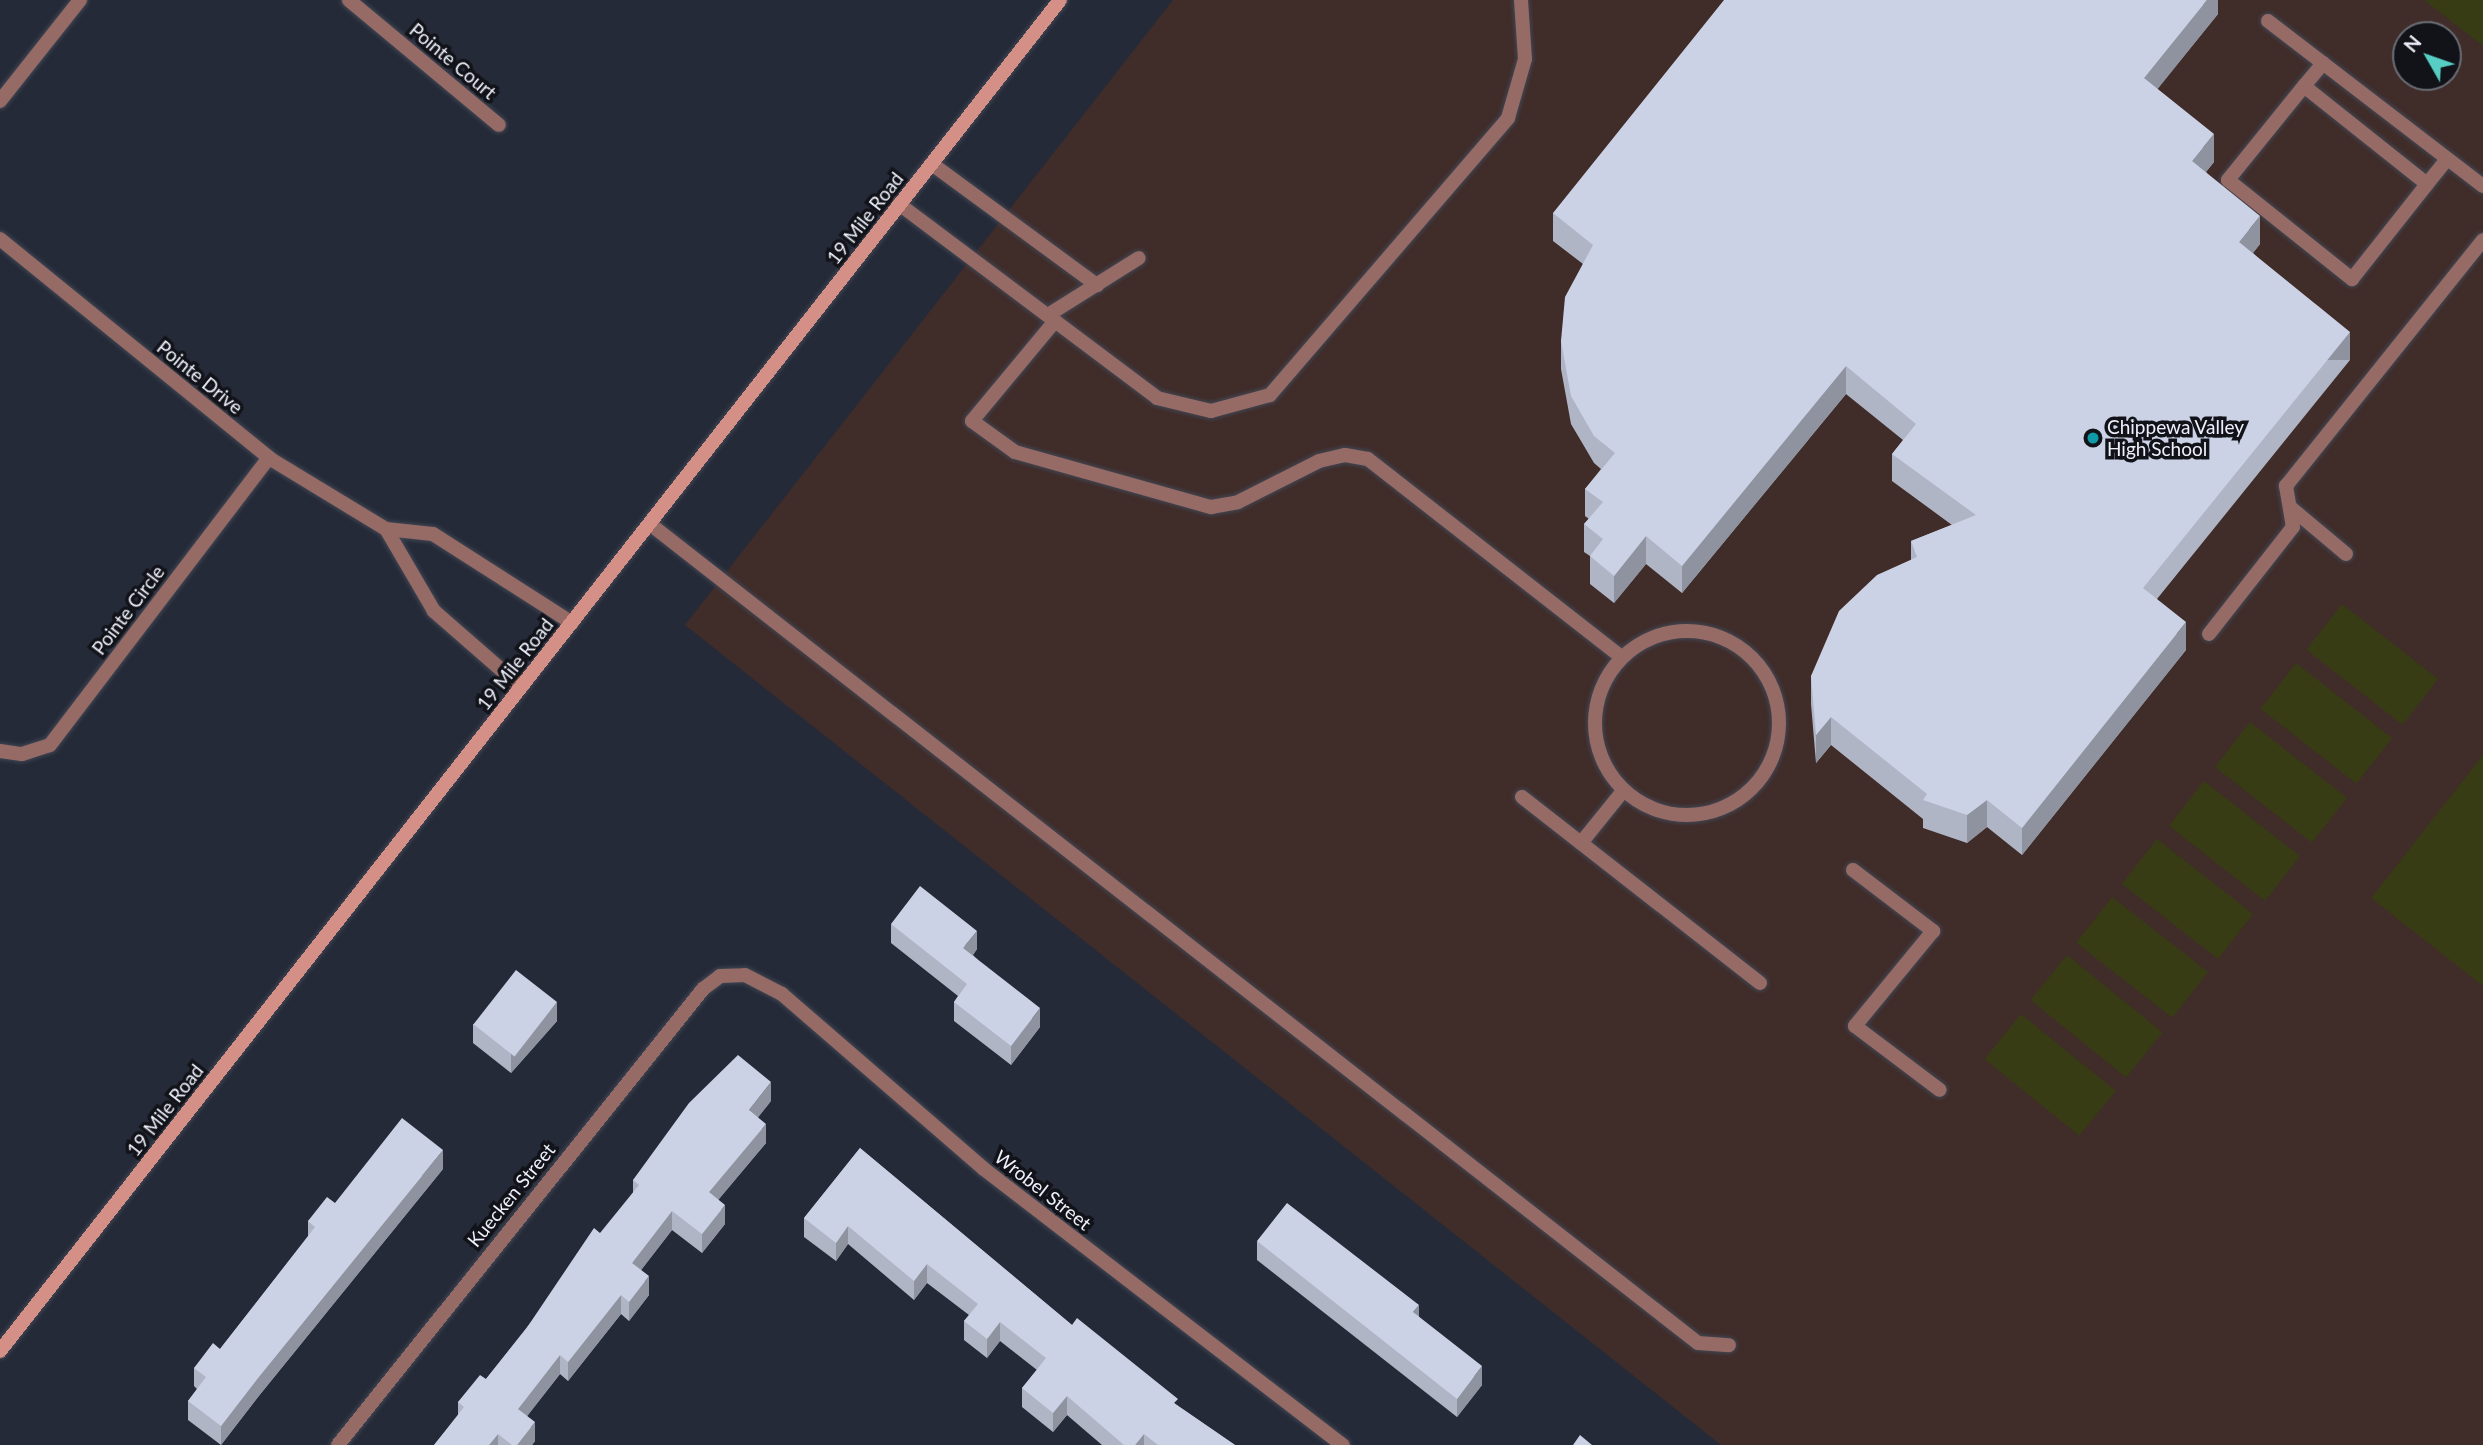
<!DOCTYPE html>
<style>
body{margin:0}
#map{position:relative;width:2483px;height:1445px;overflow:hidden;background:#252a38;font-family:Lato,sans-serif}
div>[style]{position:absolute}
.education>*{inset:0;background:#402c29}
.green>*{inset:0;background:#373c15;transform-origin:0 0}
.roads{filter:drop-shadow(0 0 2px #414653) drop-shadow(0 0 2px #414653)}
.lane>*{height:14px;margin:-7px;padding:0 7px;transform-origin:7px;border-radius:7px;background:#966b66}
.lane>.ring{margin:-7px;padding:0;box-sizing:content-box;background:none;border:14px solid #966b66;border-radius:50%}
.street>*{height:14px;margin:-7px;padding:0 7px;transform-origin:7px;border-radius:7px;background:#966b66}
.secondary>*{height:14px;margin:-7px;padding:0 7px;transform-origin:7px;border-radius:7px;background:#d48f86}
.wall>*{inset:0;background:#afb5c5}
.shaded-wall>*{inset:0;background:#8f93a0;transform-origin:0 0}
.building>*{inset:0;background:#ccd2e5;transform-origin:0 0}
.dots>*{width:19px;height:19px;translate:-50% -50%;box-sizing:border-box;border:4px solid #111319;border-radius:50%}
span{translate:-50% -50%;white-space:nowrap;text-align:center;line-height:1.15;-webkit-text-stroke:7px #111319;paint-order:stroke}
.street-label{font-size:19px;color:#eef1fb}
.poi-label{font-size:19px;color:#eef1fb}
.left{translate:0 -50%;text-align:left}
.north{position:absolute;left:2392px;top:21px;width:70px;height:70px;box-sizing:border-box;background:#111319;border:2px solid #696c73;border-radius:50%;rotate:310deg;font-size:19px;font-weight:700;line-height:28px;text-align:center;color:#eef1fb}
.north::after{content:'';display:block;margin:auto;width:24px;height:32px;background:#56cec3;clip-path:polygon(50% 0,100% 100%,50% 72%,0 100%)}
</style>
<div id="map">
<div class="education">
<div style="clip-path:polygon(evenodd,1173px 0,2483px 0,2483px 1445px,1721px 1445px,685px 625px,1173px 0,2406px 35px,2448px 35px,2448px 77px,2406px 77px,2406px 35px)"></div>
</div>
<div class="green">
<div style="clip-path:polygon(2424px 0,2483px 0,2483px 46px)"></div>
<div style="left:2342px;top:604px;width:122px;height:58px;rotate:38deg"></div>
<div style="left:2296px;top:663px;width:122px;height:58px;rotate:38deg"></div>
<div style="left:2250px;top:722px;width:123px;height:57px;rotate:38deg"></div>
<div style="clip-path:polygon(2483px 755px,2483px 986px,2371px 898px)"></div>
<div style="left:2204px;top:781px;width:122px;height:57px;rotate:38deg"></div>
<div style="left:2157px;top:839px;width:122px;height:57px;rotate:38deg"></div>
<div style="left:2112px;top:897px;width:122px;height:58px;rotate:38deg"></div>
<div style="left:2067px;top:955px;width:123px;height:58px;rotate:39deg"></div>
<div style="left:2021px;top:1014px;width:122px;height:58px;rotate:39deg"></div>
</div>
<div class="roads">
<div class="lane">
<div style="left:2304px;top:86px;width:30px;rotate:-50deg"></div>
<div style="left:932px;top:164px;width:205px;rotate:36.3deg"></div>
<div style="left:2427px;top:184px;width:157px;rotate:-141.5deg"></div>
<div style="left:2304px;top:86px;width:121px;rotate:129deg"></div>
<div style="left:2228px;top:180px;width:159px;rotate:38.6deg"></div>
<div style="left:2352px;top:279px;width:121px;rotate:-51.7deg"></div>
<div style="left:2427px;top:184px;width:32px;rotate:-51deg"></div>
<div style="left:899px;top:204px;width:323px;rotate:36.9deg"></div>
<div style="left:1157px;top:398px;width:56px;rotate:13.5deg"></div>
<div style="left:1211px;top:411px;width:61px;rotate:-15.2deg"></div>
<div style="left:1270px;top:395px;width:365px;rotate:-49.3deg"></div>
<div style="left:1508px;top:118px;width:61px;rotate:-73.9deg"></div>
<div style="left:1525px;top:59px;width:59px;rotate:-93.9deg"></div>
<div style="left:1048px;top:315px;width:107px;rotate:-32.1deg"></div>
<div style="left:1055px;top:321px;width:130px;rotate:129.7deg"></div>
<div style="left:972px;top:421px;width:53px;rotate:35.8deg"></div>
<div style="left:1015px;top:452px;width:204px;rotate:15.7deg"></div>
<div style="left:1211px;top:507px;width:27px;rotate:-10deg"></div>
<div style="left:1238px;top:502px;width:91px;rotate:-26.8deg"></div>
<div style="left:1319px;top:461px;width:27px;rotate:-13deg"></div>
<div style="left:1345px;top:455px;width:23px;rotate:10deg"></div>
<div style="left:1368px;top:459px;width:321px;rotate:38deg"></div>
<div class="ring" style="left:1595px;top:631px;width:170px;height:170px"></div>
<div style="left:1522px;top:797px;width:302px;rotate:38deg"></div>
<div style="left:1581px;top:843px;width:67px;rotate:-51.1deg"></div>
<div style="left:1853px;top:870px;width:101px;rotate:37.3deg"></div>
<div style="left:1933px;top:931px;width:123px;rotate:129.4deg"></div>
<div style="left:1855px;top:1026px;width:106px;rotate:37deg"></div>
</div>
<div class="street">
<div style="left:349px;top:0;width:195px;rotate:39.8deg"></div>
<div style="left:2268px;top:21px;width:271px;rotate:37.5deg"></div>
<div style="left:0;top:101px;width:129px;rotate:-51.6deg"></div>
<div style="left:0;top:239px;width:347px;rotate:39.1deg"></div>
<div style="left:269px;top:458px;width:137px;rotate:31.3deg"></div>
<div style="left:2290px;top:507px;width:73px;rotate:40deg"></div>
<div style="left:650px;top:524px;width:1330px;rotate:38.01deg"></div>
<div style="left:1698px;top:1343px;width:31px;rotate:4deg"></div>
<div style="left:2209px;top:634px;width:136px;rotate:-51.9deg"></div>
<div style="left:2293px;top:527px;width:42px;rotate:-99.7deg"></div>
<div style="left:2286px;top:486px;width:315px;rotate:-51.3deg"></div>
<div style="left:521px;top:687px;width:116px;rotate:-138.9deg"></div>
<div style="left:434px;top:611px;width:95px;rotate:-120.3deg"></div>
<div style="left:386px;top:529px;width:47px;rotate:6.1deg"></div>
<div style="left:433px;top:534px;width:165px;rotate:32.6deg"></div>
<div style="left:0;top:751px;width:22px;rotate:8deg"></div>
<div style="left:22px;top:754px;width:29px;rotate:-18deg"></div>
<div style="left:50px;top:745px;width:361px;rotate:-52.7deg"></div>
<div style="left:338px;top:1445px;width:584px;rotate:-51.32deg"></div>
<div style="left:703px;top:989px;width:21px;rotate:-37deg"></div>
<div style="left:720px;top:976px;width:25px;rotate:-2deg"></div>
<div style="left:745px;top:975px;width:42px;rotate:27.2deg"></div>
<div style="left:782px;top:994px;width:267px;rotate:40.9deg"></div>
<div style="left:984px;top:1169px;width:453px;rotate:37.6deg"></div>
</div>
<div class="secondary">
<div style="left:0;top:1351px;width:1717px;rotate:-51.88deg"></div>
</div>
</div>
<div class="wall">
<div style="clip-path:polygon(2218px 0,2218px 14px,2157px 89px,2214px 162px,2206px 172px,2260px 244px,2253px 253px,2350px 360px,2157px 599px,2186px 650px,2022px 855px,1987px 827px,1967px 843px,1923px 828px,1923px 819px,1831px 745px,1816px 763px,1811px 704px,1811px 676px,1911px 560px,1911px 541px,1952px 525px,1892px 481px,1892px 454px,1903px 440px,1846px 394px,1682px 593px,1646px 564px,1614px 603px,1590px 584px,1590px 556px,1584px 552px,1584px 524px,1589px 519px,1585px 516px,1585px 489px,1601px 469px,1594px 463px,1571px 424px,1561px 369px,1561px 341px,1583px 264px,1553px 241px,1553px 213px)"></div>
<div style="clip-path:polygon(891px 924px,977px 949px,973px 955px,1040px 1027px,1011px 1065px,954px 1021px,954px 1002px,958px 996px,891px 943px)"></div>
<div style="clip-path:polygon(557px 1021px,511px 1073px,473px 1043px,473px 1024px)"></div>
<div style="clip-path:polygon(771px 1101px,758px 1117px,766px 1143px,718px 1200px,725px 1224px,702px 1253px,672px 1230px,641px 1270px,649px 1295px,629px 1321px,621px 1314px,568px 1381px,560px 1374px,527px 1416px,535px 1441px,532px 1445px,434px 1445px,458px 1416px,458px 1402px,486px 1379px,633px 1193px,633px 1180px)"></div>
<div style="clip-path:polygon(860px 1148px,1072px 1325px,1178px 1406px,1235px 1445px,1102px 1445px,1067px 1415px,1053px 1432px,1022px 1407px,1022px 1388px,1037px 1370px,1000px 1341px,987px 1358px,964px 1340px,964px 1321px,969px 1315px,927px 1283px,914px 1300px,848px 1244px,836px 1261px,804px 1237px,804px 1218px)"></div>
<div style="clip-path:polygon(443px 1169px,258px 1397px,221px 1445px,188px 1420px,188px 1401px,197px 1389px,194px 1386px,194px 1368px,220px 1349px,308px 1237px,308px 1221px,335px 1203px)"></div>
<div style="clip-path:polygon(1257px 1241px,1419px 1317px,1482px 1385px,1457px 1417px,1257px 1260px)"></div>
</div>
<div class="shaded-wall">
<div style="clip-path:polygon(2207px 0,2218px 0,2218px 14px,2144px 106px,2144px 78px)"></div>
<div style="clip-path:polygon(2214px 134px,2214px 162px,2192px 189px,2192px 161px)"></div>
<div style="clip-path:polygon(2260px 216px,2260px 244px,2239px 270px,2239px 242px)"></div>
<div style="left:2350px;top:332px;width:28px;height:329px;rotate:90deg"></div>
<div style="clip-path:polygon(1846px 366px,1846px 394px,1682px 593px,1682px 566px)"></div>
<div style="clip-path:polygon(1646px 536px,1646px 564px,1614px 603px,1614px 576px)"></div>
<div style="clip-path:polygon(2186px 622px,2186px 650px,2022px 855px,2022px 828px)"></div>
<div style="clip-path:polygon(1831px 717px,1831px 745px,1816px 763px,1816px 735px)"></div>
<div style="clip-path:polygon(1987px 800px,1987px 827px,1967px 843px,1967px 815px)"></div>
<div style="clip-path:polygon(977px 931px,977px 949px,963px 967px,963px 948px)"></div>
<div style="clip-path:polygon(557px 1002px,557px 1021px,511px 1073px,511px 1054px)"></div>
<div style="clip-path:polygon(1040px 1008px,1040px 1027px,1011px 1065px,1011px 1046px)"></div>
<div style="clip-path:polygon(771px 1082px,771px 1101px,749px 1129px,749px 1110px)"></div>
<div style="clip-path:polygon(766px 1124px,766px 1143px,709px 1211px,709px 1192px)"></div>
<div style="clip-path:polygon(443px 1150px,443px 1169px,258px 1397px,221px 1445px,221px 1426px,258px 1378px)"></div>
<div style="clip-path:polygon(725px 1205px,725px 1224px,702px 1253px,702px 1234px)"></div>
<div style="clip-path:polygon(672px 1211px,672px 1230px,632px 1282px,632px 1263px)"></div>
<div style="clip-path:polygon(848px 1226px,848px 1244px,836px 1261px,836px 1243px)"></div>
<div style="clip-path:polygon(927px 1264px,927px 1283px,914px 1300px,914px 1281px)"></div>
<div style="clip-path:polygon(649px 1276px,649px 1295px,629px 1321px,629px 1302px)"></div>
<div style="clip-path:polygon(621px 1295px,621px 1314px,568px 1381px,568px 1362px)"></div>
<div style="clip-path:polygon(1419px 1305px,1419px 1324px,1413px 1312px)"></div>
<div style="clip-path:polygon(1000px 1322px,1000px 1341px,987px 1358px,987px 1339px)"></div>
<div style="clip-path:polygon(560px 1355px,560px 1374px,518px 1428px,518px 1409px)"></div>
<div style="clip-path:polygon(1482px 1366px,1482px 1385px,1457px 1417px,1457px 1399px)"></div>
<div style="clip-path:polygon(1067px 1396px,1067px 1415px,1053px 1432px,1053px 1413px)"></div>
<div style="clip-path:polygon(535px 1422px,535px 1441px,532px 1445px,517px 1445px)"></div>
<div style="clip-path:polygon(498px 1434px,498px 1445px,489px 1445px)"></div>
<div style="clip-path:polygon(1144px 1434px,1144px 1445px,1135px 1445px)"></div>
</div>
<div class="building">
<div style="clip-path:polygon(1724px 0,2207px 0,2144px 78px,2214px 134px,2192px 161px,2260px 216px,2239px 242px,2350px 332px,2143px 588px,2186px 622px,2022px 828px,1987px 800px,1967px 815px,1923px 800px,1927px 794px,1831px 717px,1816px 735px,1811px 676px,1839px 611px,1877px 575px,1917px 557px,1911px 541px,1976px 515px,1892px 454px,1916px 424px,1846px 366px,1682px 566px,1646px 536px,1614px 576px,1590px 556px,1603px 539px,1584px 524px,1603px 502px,1585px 489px,1615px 453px,1594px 436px,1571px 396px,1561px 341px,1565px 297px,1593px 245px,1553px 213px)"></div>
<div style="clip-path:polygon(920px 886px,977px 931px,963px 948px,1040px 1008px,1011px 1046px,954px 1002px,967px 984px,891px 924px)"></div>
<div style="left:516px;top:970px;width:52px;height:69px;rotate:38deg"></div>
<div style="clip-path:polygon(738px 1055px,771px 1082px,749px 1110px,766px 1124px,709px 1192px,725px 1205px,702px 1234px,672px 1211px,632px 1263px,649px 1276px,629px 1302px,621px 1295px,568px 1362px,560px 1355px,518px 1409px,535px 1422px,517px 1445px,512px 1445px,498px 1434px,489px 1445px,434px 1445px,464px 1407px,458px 1402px,480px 1375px,486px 1379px,526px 1329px,594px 1228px,600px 1233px,639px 1185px,633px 1180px,689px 1103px)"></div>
<div style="clip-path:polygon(402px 1118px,443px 1150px,258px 1378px,221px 1426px,188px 1401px,206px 1377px,194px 1368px,213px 1343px,220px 1349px,315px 1227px,308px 1221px,327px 1197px,335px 1203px)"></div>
<div style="clip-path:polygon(860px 1148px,1072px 1325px,1077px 1318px,1178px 1399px,1174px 1403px,1235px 1445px,1158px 1445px,1144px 1434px,1135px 1445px,1124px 1445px,1067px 1396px,1053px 1413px,1022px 1388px,1046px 1358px,1000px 1322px,987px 1339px,964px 1321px,978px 1304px,927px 1264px,914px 1281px,848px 1226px,836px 1243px,804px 1218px)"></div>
<div style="clip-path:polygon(1287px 1203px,1419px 1305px,1413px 1312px,1482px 1366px,1457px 1399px,1257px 1241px)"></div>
<div style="clip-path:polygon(1580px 1435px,1592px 1445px,1573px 1445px)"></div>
</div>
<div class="dots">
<div style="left:2093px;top:438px;background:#0f9aa8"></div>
</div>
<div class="street-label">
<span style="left:453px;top:61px;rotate:40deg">Pointe Court</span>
<span style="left:865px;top:218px;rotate:-52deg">19 Mile Road</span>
<span style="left:200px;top:377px;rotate:39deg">Pointe Drive</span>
<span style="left:128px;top:610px;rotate:-53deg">Pointe Circle</span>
<span style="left:515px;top:664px;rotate:-52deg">19 Mile Road</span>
<span style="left:165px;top:1110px;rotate:-52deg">19 Mile Road</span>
<span style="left:1043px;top:1190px;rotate:38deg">Wrobel Street</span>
<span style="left:511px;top:1195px;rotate:-51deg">Kuecken Street</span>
</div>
<div class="poi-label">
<span class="left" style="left:2107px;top:438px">Chippewa Valley<br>High School</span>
</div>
<div class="north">N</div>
</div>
